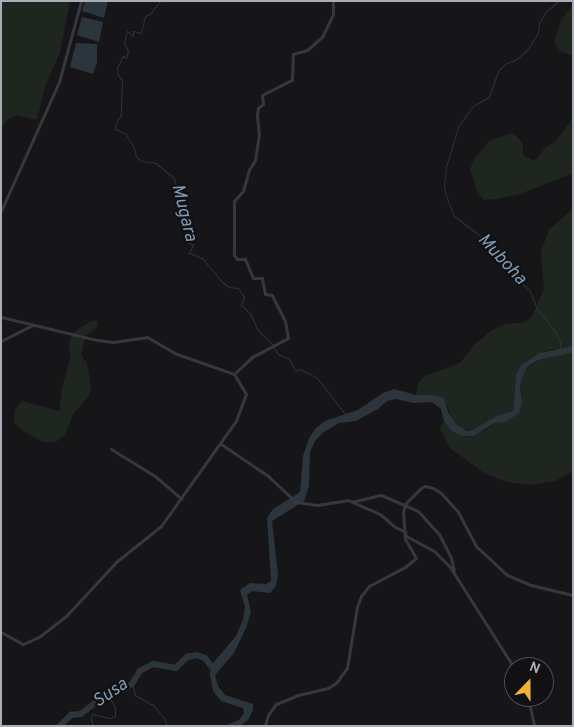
<!DOCTYPE html>
<style>
body{margin:0}
#map{position:relative;width:574px;height:727px;overflow:hidden;background:#161618;font-family:Overpass,sans-serif}
div>[style]{position:absolute}
.green>*{inset:0;background:#1e261f}
.water>*{inset:0;background:#2c353c}
.stream>*{height:1px;margin:-0.5px;padding:0 0.5px;transform-origin:0.5px;border-radius:0.5px;background:#2c353c}
.river>*{height:5.5px;margin:-2.75px;padding:0 2.75px;transform-origin:2.75px;border-radius:2.75px;background:#2c353c}
.minor>*{height:3px;margin:-1.5px;padding:0 1.5px;transform-origin:1.5px;border-radius:1.5px;background:#37383d}
span{translate:-50% -50%;white-space:nowrap;text-align:center;line-height:1.15;-webkit-text-stroke:4.5px #111113;paint-order:stroke}
.water-label{font-size:18px;color:#7f9bb3;font-style:italic}
.frame{position:absolute;inset:0;border:2px solid #a8adb8;pointer-events:none}
.north{position:absolute;left:504px;top:657px;width:50px;height:50px;box-sizing:border-box;background:#111113;border:1px solid #4d4f55;border-radius:50%;rotate:22deg;font-size:14px;font-weight:700;line-height:20px;text-align:center;color:#a8adb8}
.north::after{content:'';display:block;margin:auto;width:18px;height:22px;background:#f2b134;clip-path:polygon(50% 0,100% 100%,50% 72%,0 100%)}
</style>
<div id="map">
<div class="green">
<div style="clip-path:polygon(1px 1px,70px 1px,60px 53px,45px 86px,37px 120px,17px 115px,7px 120px,1px 129px)"></div>
<div style="clip-path:polygon(573px 4px,573px 55px,570px 55px,560px 51px,554px 42px,561px 20px)"></div>
<div style="clip-path:polygon(573px 118px,573px 173px,520px 194px,496px 199px,484px 200px,477px 191px,470px 169px,475px 158px,490px 140px,513px 133px,523px 143px,523px 155px,534px 161px,546px 147px,555px 142px)"></div>
<div style="clip-path:polygon(573px 208px,573px 346px,546px 351px,521px 365px,516px 375px,513px 411px,496px 416px,473px 430px,462px 429px,451px 417px,447px 405px,416px 395px,418px 384px,425px 376px,460px 363px,474px 345px,492px 330px,503px 325px,526px 322px,532px 316px,544px 289px,541px 252px,549px 230px)"></div>
<div style="clip-path:polygon(91px 321px,98px 321px,96px 329px,86px 335px,81px 355px,87px 363px,91px 385px,89px 396px,73px 414px,65px 435px,56px 442px,43px 442px,23px 431px,14px 422px,15px 410px,22px 401px,59px 411px,62px 388px,71px 355px,69px 346px,71px 336px,77px 330px)"></div>
<div style="clip-path:polygon(573px 353px,573px 471px,555px 481px,544px 483px,531px 485px,507px 482px,486px 474px,451px 449px,440px 429px,444px 421px,451px 431px,468px 437px,485px 430px,494px 423px,506px 422px,522px 397px,520px 385px,526px 369px,541px 359px)"></div>
</div>
<div class="water">
<div style="clip-path:polygon(85px 1px,108px 1px,104px 18px,82px 11px)"></div>
<div style="clip-path:polygon(82px 17px,103px 22px,99px 42px,77px 35px)"></div>
<div style="clip-path:polygon(76px 43px,97px 44px,97px 62px,93px 74px,70px 67px)"></div>
<div style="clip-path:polygon(573px 346px,573px 353px,541px 359px,530px 365px,526px 369px,520px 385px,522px 402px,519px 413px,506px 422px,494px 423px,474px 436px,462px 436px,451px 431px,444px 421px,441px 409px,432px 402px,414px 403px,396px 399px,387px 401px,378px 409px,356px 421px,339px 423px,324px 432px,315px 441px,310px 452px,309px 486px,304px 501px,272px 521px,278px 575px,276px 586px,270px 593px,252px 591px,247px 595px,251px 612px,246px 628px,234px 653px,215px 675px,218px 686px,225px 695px,253px 704px,253px 710px,248px 720px,240px 726px,224px 726px,239px 720px,244px 713px,243px 708px,221px 701px,213px 691px,210px 674px,213px 663px,236px 636px,243px 620px,245px 607px,240px 590px,250px 583px,266px 584px,271px 581px,267px 518px,273px 509px,300px 492px,303px 456px,309px 438px,316px 428px,325px 421px,358px 410px,383px 393px,394px 389px,416px 395px,433px 395px,444px 398px,448px 412px,457px 425px,467px 431px,473px 430px,496px 416px,513px 411px,516px 375px,521px 365px,540px 353px)"></div>
</div>
<div class="stream">
<div style="left:160px;top:1px;width:16px;rotate:128deg"></div>
<div style="left:150px;top:14px;width:5px;rotate:158deg"></div>
<div style="left:145px;top:16px;width:17px;rotate:103deg"></div>
<div style="left:141px;top:33px;width:8px;rotate:-166deg"></div>
<div style="left:133px;top:31px;width:5px;rotate:90deg"></div>
<div style="left:133px;top:36px;width:8px;rotate:-140deg"></div>
<div style="left:127px;top:31px;width:12px;rotate:104deg"></div>
<div style="left:124px;top:43px;width:9px;rotate:63deg"></div>
<div style="left:128px;top:51px;width:7px;rotate:106deg"></div>
<div style="left:126px;top:58px;width:4px;rotate:-146deg"></div>
<div style="left:123px;top:56px;width:13px;rotate:117deg"></div>
<div style="left:117px;top:68px;width:7px;rotate:82deg"></div>
<div style="left:118px;top:75px;width:6px;rotate:51deg"></div>
<div style="left:122px;top:80px;width:35px;rotate:92deg"></div>
<div style="left:121px;top:115px;width:6px;rotate:129deg"></div>
<div style="left:117px;top:120px;width:9px;rotate:103deg"></div>
<div style="left:115px;top:129px;width:11px;rotate:22deg"></div>
<div style="left:125px;top:133px;width:17px;rotate:59deg"></div>
<div style="left:134px;top:148px;width:9px;rotate:77deg"></div>
<div style="left:136px;top:157px;width:7px;rotate:34deg"></div>
<div style="left:142px;top:161px;width:14px;rotate:8deg"></div>
<div style="left:156px;top:163px;width:23px;rotate:40deg"></div>
<div style="left:174px;top:178px;width:25px;rotate:81deg"></div>
<div style="left:178px;top:203px;width:17px;rotate:57deg"></div>
<div style="left:187px;top:217px;width:24px;rotate:92deg"></div>
<div style="left:186px;top:241px;width:8px;rotate:30deg"></div>
<div style="left:193px;top:245px;width:9px;rotate:117deg"></div>
<div style="left:189px;top:253px;width:14px;rotate:21deg"></div>
<div style="left:202px;top:258px;width:31px;rotate:50deg"></div>
<div style="left:222px;top:282px;width:9px;rotate:36deg"></div>
<div style="left:229px;top:287px;width:9px;rotate:6deg"></div>
<div style="left:238px;top:288px;width:11px;rotate:56deg"></div>
<div style="left:244px;top:297px;width:9px;rotate:111deg"></div>
<div style="left:241px;top:305px;width:12px;rotate:42deg"></div>
<div style="left:250px;top:313px;width:19px;rotate:65deg"></div>
<div style="left:258px;top:330px;width:20px;rotate:45deg"></div>
<div style="left:559px;top:1px;width:16px;rotate:142deg"></div>
<div style="left:546px;top:11px;width:14px;rotate:120deg"></div>
<div style="left:539px;top:23px;width:10px;rotate:96deg"></div>
<div style="left:538px;top:33px;width:20px;rotate:123deg"></div>
<div style="left:527px;top:50px;width:16px;rotate:140deg"></div>
<div style="left:515px;top:60px;width:11px;rotate:158deg"></div>
<div style="left:505px;top:64px;width:10px;rotate:135deg"></div>
<div style="left:498px;top:71px;width:28px;rotate:109deg"></div>
<div style="left:489px;top:97px;width:18px;rotate:151deg"></div>
<div style="left:473px;top:106px;width:26px;rotate:126deg"></div>
<div style="left:458px;top:127px;width:42px;rotate:106.7deg"></div>
<div style="left:446px;top:167px;width:18px;rotate:96deg"></div>
<div style="left:444px;top:185px;width:8px;rotate:83deg"></div>
<div style="left:445px;top:193px;width:25px;rotate:69deg"></div>
<div style="left:454px;top:216px;width:39px;rotate:37deg"></div>
<div style="left:485px;top:239px;width:28px;rotate:58deg"></div>
<div style="left:500px;top:263px;width:41px;rotate:43deg"></div>
<div style="left:530px;top:291px;width:19px;rotate:69deg"></div>
<div style="left:537px;top:309px;width:28px;rotate:51deg"></div>
<div style="left:555px;top:331px;width:12px;rotate:66deg"></div>
<div style="left:560px;top:342px;width:9px;rotate:90deg"></div>
<div style="left:274px;top:348px;width:7px;rotate:56deg"></div>
<div style="left:278px;top:354px;width:12px;rotate:24deg"></div>
<div style="left:289px;top:359px;width:13px;rotate:63deg"></div>
<div style="left:295px;top:371px;width:5px;rotate:-22deg"></div>
<div style="left:300px;top:369px;width:19px;rotate:28deg"></div>
<div style="left:317px;top:378px;width:46px;rotate:52.1deg"></div>
<div style="left:132px;top:684px;width:11px;rotate:75deg"></div>
<div style="left:135px;top:695px;width:22px;rotate:30deg"></div>
<div style="left:154px;top:706px;width:16px;rotate:50deg"></div>
<div style="left:164px;top:718px;width:9px;rotate:69deg"></div>
<div style="left:93px;top:726px;width:7px;rotate:-106deg"></div>
<div style="left:91px;top:719px;width:5px;rotate:-79deg"></div>
<div style="left:92px;top:714px;width:18px;rotate:13deg"></div>
<div style="left:110px;top:718px;width:5px;rotate:-22deg"></div>
<div style="left:115px;top:716px;width:9px;rotate:-90deg"></div>
<div style="left:115px;top:707px;width:15px;rotate:-122deg"></div>
</div>
<div class="river">
<div style="left:60px;top:726px;width:16px;rotate:-45deg"></div>
<div style="left:71px;top:715px;width:10px;rotate:-6deg"></div>
<div style="left:81px;top:714px;width:33px;rotate:-38deg"></div>
<div style="left:107px;top:694px;width:18px;rotate:-16deg"></div>
<div style="left:124px;top:689px;width:9px;rotate:-32deg"></div>
<div style="left:132px;top:684px;width:15px;rotate:-58deg"></div>
<div style="left:140px;top:671px;width:15px;rotate:-28deg"></div>
<div style="left:153px;top:664px;width:23px;rotate:10deg"></div>
<div style="left:176px;top:668px;width:16px;rotate:-45deg"></div>
<div style="left:187px;top:657px;width:10px;rotate:-11deg"></div>
<div style="left:197px;top:655px;width:9px;rotate:21deg"></div>
<div style="left:205px;top:658px;width:13px;rotate:51deg"></div>
</div>
<div class="minor">
<div style="left:1px;top:211px;width:141px;rotate:-65.8deg"></div>
<div style="left:59px;top:82px;width:84px;rotate:-74.8deg"></div>
<div style="left:1px;top:317px;width:99px;rotate:13.5deg"></div>
<div style="left:97px;top:340px;width:16px;rotate:7deg"></div>
<div style="left:113px;top:342px;width:34px;rotate:-8deg"></div>
<div style="left:147px;top:337px;width:34px;rotate:30deg"></div>
<div style="left:177px;top:354px;width:60px;rotate:19.3deg"></div>
<div style="left:1px;top:341px;width:34px;rotate:-27deg"></div>
<div style="left:221px;top:444px;width:57px;rotate:34.2deg"></div>
<div style="left:268px;top:476px;width:38px;rotate:43deg"></div>
<div style="left:296px;top:502px;width:21px;rotate:8deg"></div>
<div style="left:317px;top:505px;width:31px;rotate:-9deg"></div>
<div style="left:348px;top:500px;width:35px;rotate:24deg"></div>
<div style="left:380px;top:514px;width:20px;rotate:41deg"></div>
<div style="left:395px;top:527px;width:10px;rotate:24deg"></div>
<div style="left:404px;top:531px;width:5px;rotate:68deg"></div>
<div style="left:406px;top:536px;width:32px;rotate:28deg"></div>
<div style="left:434px;top:551px;width:23px;rotate:45deg"></div>
<div style="left:450px;top:567px;width:120px;rotate:57.6deg"></div>
<div style="left:111px;top:449px;width:52px;rotate:31.5deg"></div>
<div style="left:155px;top:476px;width:35px;rotate:41deg"></div>
<div style="left:352px;top:502px;width:30px;rotate:-14deg"></div>
<div style="left:381px;top:495px;width:40px;rotate:23.4deg"></div>
<div style="left:418px;top:511px;width:31px;rotate:48deg"></div>
<div style="left:439px;top:534px;width:27px;rotate:63deg"></div>
<div style="left:451px;top:558px;width:13px;rotate:77deg"></div>
<div style="left:1px;top:632px;width:25px;rotate:29deg"></div>
<div style="left:23px;top:644px;width:17px;rotate:-24deg"></div>
<div style="left:39px;top:637px;width:36px;rotate:-38deg"></div>
<div style="left:67px;top:615px;width:72px;rotate:-47.2deg"></div>
<div style="left:116px;top:562px;width:58px;rotate:-38.7deg"></div>
<div style="left:161px;top:526px;width:129px;rotate:-54.5deg"></div>
<div style="left:236px;top:421px;width:29px;rotate:-70deg"></div>
<div style="left:246px;top:394px;width:23px;rotate:-121deg"></div>
<div style="left:234px;top:374px;width:25px;rotate:-43deg"></div>
<div style="left:252px;top:357px;width:41px;rotate:-27.8deg"></div>
<div style="left:288px;top:338px;width:17px;rotate:-100deg"></div>
<div style="left:285px;top:321px;width:29px;rotate:-117deg"></div>
<div style="left:272px;top:295px;width:7px;rotate:-172deg"></div>
<div style="left:265px;top:294px;width:16px;rotate:-101deg"></div>
<div style="left:262px;top:278px;width:9px;rotate:180deg"></div>
<div style="left:253px;top:278px;width:21px;rotate:-113deg"></div>
<div style="left:245px;top:259px;width:8px;rotate:180deg"></div>
<div style="left:237px;top:259px;width:5px;rotate:-127deg"></div>
<div style="left:234px;top:255px;width:54px;rotate:-90deg"></div>
<div style="left:234px;top:201px;width:13px;rotate:-48deg"></div>
<div style="left:243px;top:191px;width:22px;rotate:-74deg"></div>
<div style="left:249px;top:170px;width:12px;rotate:-59deg"></div>
<div style="left:255px;top:160px;width:25px;rotate:-81deg"></div>
<div style="left:259px;top:135px;width:20px;rotate:-96deg"></div>
<div style="left:257px;top:115px;width:7px;rotate:-82deg"></div>
<div style="left:258px;top:108px;width:6px;rotate:-39deg"></div>
<div style="left:263px;top:104px;width:9px;rotate:-96deg"></div>
<div style="left:262px;top:95px;width:34px;rotate:-27deg"></div>
<div style="left:292px;top:80px;width:26px;rotate:-88deg"></div>
<div style="left:293px;top:54px;width:15px;rotate:-16deg"></div>
<div style="left:307px;top:50px;width:20px;rotate:-41deg"></div>
<div style="left:322px;top:37px;width:25px;rotate:-64deg"></div>
<div style="left:333px;top:14px;width:13px;rotate:-90deg"></div>
<div style="left:528px;top:697px;width:30px;rotate:78deg"></div>
<div style="left:265px;top:726px;width:11px;rotate:-75deg"></div>
<div style="left:268px;top:715px;width:14px;rotate:-54deg"></div>
<div style="left:276px;top:704px;width:24px;rotate:-22deg"></div>
<div style="left:298px;top:695px;width:31px;rotate:-13deg"></div>
<div style="left:328px;top:688px;width:9px;rotate:-32deg"></div>
<div style="left:336px;top:683px;width:19px;rotate:-54deg"></div>
<div style="left:347px;top:668px;width:62px;rotate:-80.7deg"></div>
<div style="left:357px;top:607px;width:12px;rotate:-70deg"></div>
<div style="left:361px;top:596px;width:13px;rotate:-51deg"></div>
<div style="left:369px;top:586px;width:41px;rotate:-27.8deg"></div>
<div style="left:405px;top:567px;width:14px;rotate:-39deg"></div>
<div style="left:416px;top:558px;width:22px;rotate:-120deg"></div>
<div style="left:405px;top:539px;width:26px;rotate:-94deg"></div>
<div style="left:403px;top:513px;width:9px;rotate:-77deg"></div>
<div style="left:405px;top:504px;width:23px;rotate:-45deg"></div>
<div style="left:421px;top:488px;width:4px;rotate:-27deg"></div>
<div style="left:425px;top:486px;width:8px;rotate:14deg"></div>
<div style="left:433px;top:488px;width:9px;rotate:32deg"></div>
<div style="left:441px;top:493px;width:25px;rotate:48deg"></div>
<div style="left:458px;top:512px;width:40px;rotate:62deg"></div>
<div style="left:477px;top:547px;width:41px;rotate:43deg"></div>
<div style="left:507px;top:575px;width:26px;rotate:23deg"></div>
<div style="left:531px;top:585px;width:43px;rotate:13.4deg"></div>
</div>
<div class="water-label">
<span style="left:183px;top:213px;rotate:76deg">Mugara</span>
<span style="left:501px;top:260px;rotate:47deg">Muboha</span>
<span style="left:111px;top:694px;rotate:-34deg">Susa</span>
</div>
<div class="frame"></div>
<div class="north">N</div>
</div>
